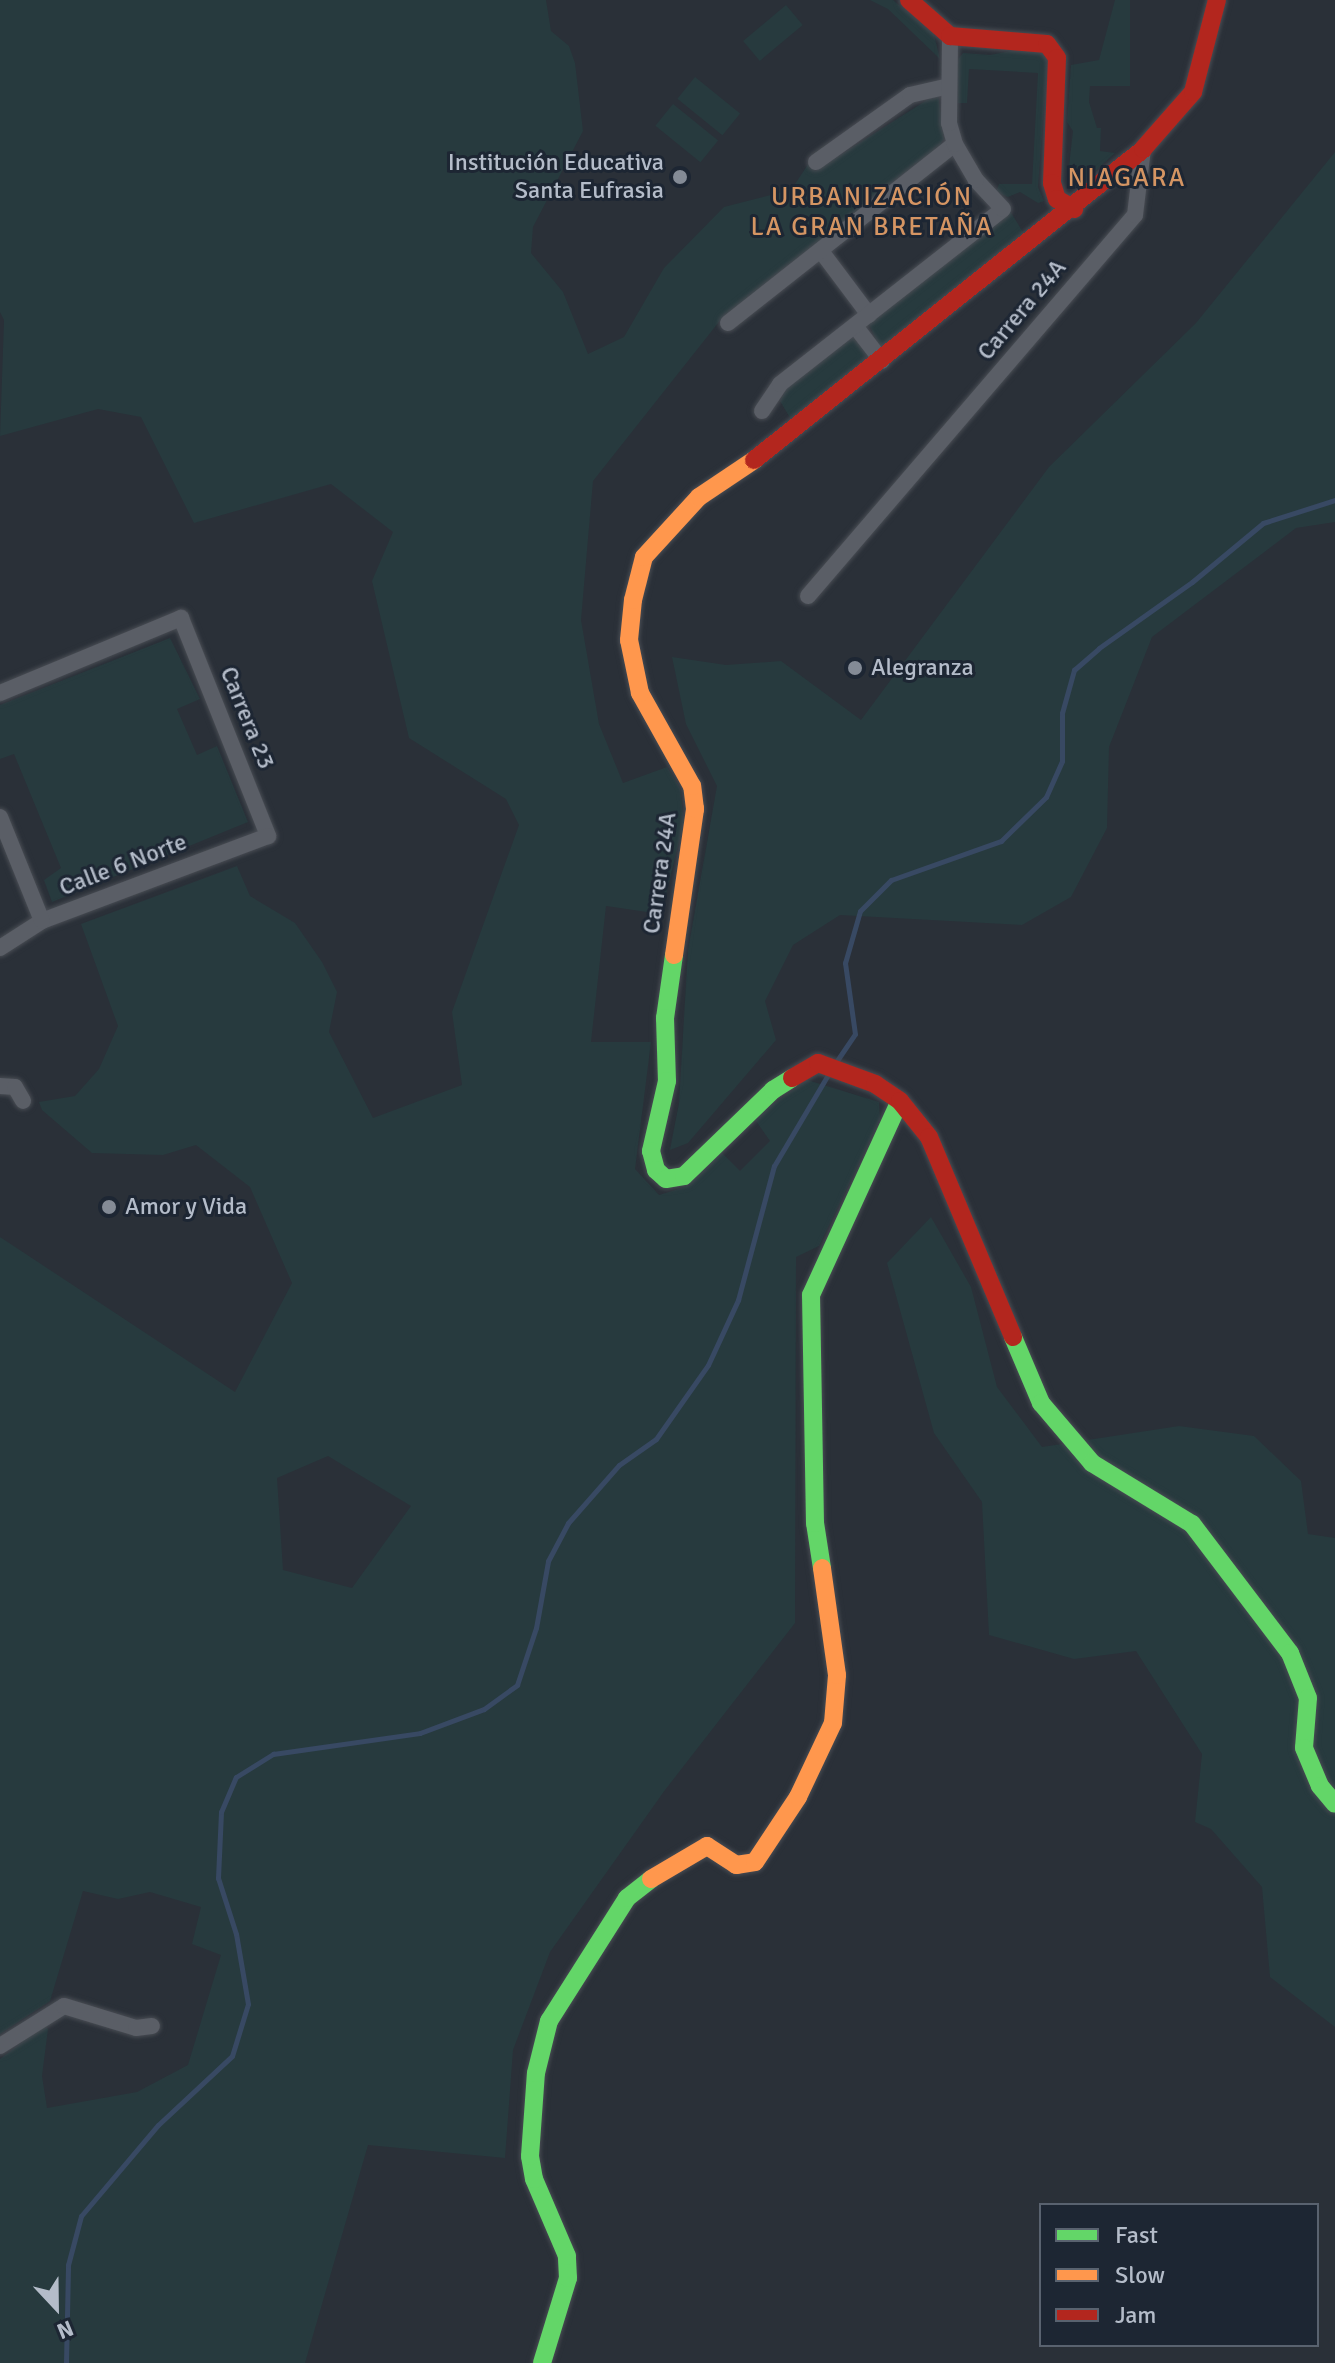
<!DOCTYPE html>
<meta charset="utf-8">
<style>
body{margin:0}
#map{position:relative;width:1335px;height:2363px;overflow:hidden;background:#2a3038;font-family:Signika,sans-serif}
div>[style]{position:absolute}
.green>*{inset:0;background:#273a3e;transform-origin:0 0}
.stream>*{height:5px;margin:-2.5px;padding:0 2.5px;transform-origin:2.5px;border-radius:2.5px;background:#384963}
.roads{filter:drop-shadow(0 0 2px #484c53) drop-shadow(0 0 2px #484c53)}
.street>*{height:16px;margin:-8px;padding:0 8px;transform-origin:8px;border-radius:8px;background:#5a5e66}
.fast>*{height:18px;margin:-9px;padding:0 9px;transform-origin:9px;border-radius:9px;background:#63d668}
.slow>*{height:18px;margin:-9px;padding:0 9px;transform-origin:9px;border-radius:9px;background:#ff974d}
.jam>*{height:18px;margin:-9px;padding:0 9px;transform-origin:9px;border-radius:9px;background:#b3261e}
.dots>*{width:22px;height:22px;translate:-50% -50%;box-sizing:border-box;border:4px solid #1d2633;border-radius:50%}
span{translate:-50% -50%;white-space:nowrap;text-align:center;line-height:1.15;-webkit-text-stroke:6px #1d2633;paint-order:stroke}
.poi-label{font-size:24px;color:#b4bcc9}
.right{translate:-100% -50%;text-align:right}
.left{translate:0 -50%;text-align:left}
.street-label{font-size:24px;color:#b4bcc9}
.neighbourhood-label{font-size:26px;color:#d59563;letter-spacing:2px}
.legend{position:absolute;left:1039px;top:2203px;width:280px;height:144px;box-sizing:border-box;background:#1d2633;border:2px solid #59626f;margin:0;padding:10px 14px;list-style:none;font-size:24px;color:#b4bcc9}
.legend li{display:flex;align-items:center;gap:16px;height:40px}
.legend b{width:40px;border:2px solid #59626f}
.north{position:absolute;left:16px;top:2267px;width:80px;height:80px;-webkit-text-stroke:6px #1d2633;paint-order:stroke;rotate:158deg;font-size:22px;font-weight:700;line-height:32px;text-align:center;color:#b4bcc9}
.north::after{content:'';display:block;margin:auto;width:28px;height:36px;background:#b4bcc9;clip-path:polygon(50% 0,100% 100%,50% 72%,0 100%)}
</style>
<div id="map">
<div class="green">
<div style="clip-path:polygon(evenodd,0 0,546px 0,551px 31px,569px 46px,575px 63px,583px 131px,533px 227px,531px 253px,563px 292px,588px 354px,624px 337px,664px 268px,724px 207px,791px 190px,809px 163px,815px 171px,938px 93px,944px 139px,934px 154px,722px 318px,593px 481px,581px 620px,599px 724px,623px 783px,667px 767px,680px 788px,684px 822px,661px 914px,606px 906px,591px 1042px,651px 1042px,635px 1169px,659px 1195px,685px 1187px,720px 1151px,740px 1171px,770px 1141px,754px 1118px,807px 1080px,879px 1102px,880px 1119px,819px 1246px,796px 1257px,795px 1623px,665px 1790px,550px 1952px,513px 2050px,505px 2158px,368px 2145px,305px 2363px,0 2363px,0 2059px,44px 2025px,48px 2029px,42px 2076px,47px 2108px,137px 2092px,188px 2065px,221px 1955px,192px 1944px,201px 1907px,150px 1892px,118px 1899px,83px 1891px,50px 2001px,0 2034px,0 1237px,235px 1392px,292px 1283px,250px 1187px,196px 1145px,163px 1155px,92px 1153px,42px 1110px,39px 1102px,75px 1096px,99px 1069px,118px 1026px,81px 924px,237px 866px,250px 896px,295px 923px,322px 962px,337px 992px,329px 1032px,373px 1118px,462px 1085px,452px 1012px,519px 825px,506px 799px,409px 738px,372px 581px,393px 532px,331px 484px,194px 523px,141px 417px,98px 409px,0 436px,4px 320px,0 312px,0 0,328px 1456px,411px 1506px,352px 1588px,283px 1570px,277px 1478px,328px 1456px)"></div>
<div style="clip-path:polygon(870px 0,893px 0,934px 35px,940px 59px,888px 9px)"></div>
<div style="clip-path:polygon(1115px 0,1130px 0,1130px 86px,1090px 86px,1089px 102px,1097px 128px,1101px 128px,1100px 151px,1115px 153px,1081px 184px,1073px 183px,1068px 175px,1073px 131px,1067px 122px,1071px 65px,1099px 60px)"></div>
<div style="left:786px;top:5px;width:26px;height:56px;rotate:50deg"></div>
<div style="clip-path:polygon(1030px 47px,1045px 51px,1047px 64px,1038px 187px,1044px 201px,1038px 203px,1020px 192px,1008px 197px,996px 192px,999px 184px,1032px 184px,1038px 73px,969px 69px,967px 103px,957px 103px,956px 62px,963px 53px,990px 55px)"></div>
<div style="left:695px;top:77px;width:58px;height:28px;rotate:39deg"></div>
<div style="left:673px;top:104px;width:58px;height:28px;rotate:39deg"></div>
<div style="clip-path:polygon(1335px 152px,1335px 522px,1296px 528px,1152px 637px,1109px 747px,1107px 828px,1071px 897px,1022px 925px,840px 915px,793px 945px,765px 1001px,776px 1040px,688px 1143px,670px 1150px,679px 1103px,688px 950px,717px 786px,686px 724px,672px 657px,726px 665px,781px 661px,861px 720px,1049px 467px,1196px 323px)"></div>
<div style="clip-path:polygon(1010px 211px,1026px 237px,886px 347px,878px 345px,869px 324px)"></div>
<div style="clip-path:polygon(854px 336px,866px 350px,865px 364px,792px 421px,780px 401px,786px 388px)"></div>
<div style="clip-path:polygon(170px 638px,200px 699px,177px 709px,197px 755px,217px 746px,248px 822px,52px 902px,44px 880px,61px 868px,14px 754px,0 759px,0 705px)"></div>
<div style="clip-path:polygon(931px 1217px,971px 1287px,997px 1387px,1042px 1447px,1179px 1426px,1254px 1436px,1301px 1481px,1308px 1534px,1335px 1538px,1335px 2027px,1270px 1977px,1262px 1887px,1211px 1829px,1195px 1822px,1202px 1754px,1136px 1651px,1074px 1659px,989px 1635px,982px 1502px,934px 1433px,887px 1263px)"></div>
</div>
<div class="stream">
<div style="left:834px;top:1065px;width:37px;rotate:-56deg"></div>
<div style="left:855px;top:1034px;width:72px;rotate:-98deg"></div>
<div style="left:845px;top:963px;width:54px;rotate:-73.9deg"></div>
<div style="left:860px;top:911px;width:44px;rotate:-45deg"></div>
<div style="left:891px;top:880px;width:117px;rotate:-19.5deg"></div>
<div style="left:1001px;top:841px;width:63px;rotate:-44.4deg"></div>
<div style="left:1046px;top:797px;width:39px;rotate:-66deg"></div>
<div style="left:1062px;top:761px;width:48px;rotate:-90deg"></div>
<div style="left:1062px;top:713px;width:45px;rotate:-74.4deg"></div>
<div style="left:1074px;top:670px;width:33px;rotate:-41deg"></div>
<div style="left:1099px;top:648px;width:114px;rotate:-35.4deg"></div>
<div style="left:1192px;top:582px;width:92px;rotate:-39.7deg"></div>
<div style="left:1263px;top:523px;width:76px;rotate:-17.7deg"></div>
<div style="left:66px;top:2363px;width:98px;rotate:-88.8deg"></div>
<div style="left:68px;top:2265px;width:51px;rotate:-75.1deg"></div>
<div style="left:81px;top:2216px;width:119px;rotate:-49.8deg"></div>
<div style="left:158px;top:2125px;width:101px;rotate:-43deg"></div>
<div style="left:232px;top:2056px;width:54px;rotate:-72.9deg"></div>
<div style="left:248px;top:2004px;width:71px;rotate:-99.7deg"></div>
<div style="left:236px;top:1934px;width:59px;rotate:-107.8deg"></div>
<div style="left:218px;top:1878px;width:66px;rotate:-87.4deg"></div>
<div style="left:221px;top:1812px;width:38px;rotate:-67deg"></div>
<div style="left:236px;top:1777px;width:44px;rotate:-31.9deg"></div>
<div style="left:273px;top:1754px;width:148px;rotate:-8.1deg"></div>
<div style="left:420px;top:1733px;width:68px;rotate:-20.6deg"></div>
<div style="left:484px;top:1709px;width:41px;rotate:-36deg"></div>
<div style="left:517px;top:1685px;width:60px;rotate:-71.6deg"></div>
<div style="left:536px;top:1628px;width:68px;rotate:-79.8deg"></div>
<div style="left:548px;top:1561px;width:43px;rotate:-62.2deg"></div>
<div style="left:568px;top:1523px;width:77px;rotate:-48.7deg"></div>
<div style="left:619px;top:1465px;width:45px;rotate:-35.1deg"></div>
<div style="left:656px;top:1439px;width:90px;rotate:-54.9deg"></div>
<div style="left:708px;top:1365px;width:72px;rotate:-65.2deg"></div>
<div style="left:738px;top:1300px;width:139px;rotate:-75deg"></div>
<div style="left:774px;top:1166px;width:108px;rotate:-59.4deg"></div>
</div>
<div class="roads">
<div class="street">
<div style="left:816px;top:162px;width:115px;rotate:-35.5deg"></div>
<div style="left:910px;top:95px;width:39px;rotate:-13deg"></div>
<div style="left:821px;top:251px;width:80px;rotate:53.1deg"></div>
<div style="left:728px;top:323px;width:289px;rotate:-38.3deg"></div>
<div style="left:855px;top:326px;width:44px;rotate:52.4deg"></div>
<div style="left:762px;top:411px;width:32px;rotate:-56deg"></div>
<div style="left:780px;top:384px;width:283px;rotate:-38.1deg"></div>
<div style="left:1003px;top:209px;width:40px;rotate:-133deg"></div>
<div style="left:976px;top:180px;width:42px;rotate:-120.3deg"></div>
<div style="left:955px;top:144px;width:22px;rotate:-106deg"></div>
<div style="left:949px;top:123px;width:87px;rotate:-89.3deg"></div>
<div style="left:808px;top:596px;width:502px;rotate:-49.36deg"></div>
<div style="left:1135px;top:215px;width:66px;rotate:-83.1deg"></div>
<div style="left:0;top:693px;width:196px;rotate:-22.5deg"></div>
<div style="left:181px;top:618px;width:235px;rotate:68.2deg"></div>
<div style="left:268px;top:836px;width:241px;rotate:159.4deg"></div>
<div style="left:42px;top:921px;width:50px;rotate:147.3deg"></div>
<div style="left:0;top:817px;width:112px;rotate:68deg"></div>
<div style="left:0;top:1086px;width:15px;rotate:4deg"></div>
<div style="left:15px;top:1087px;width:16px;rotate:60deg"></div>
<div style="left:0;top:2046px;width:75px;rotate:-32deg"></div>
<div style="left:64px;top:2006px;width:75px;rotate:17deg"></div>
<div style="left:136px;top:2028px;width:16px;rotate:-7deg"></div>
</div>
<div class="fast">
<div style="left:674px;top:955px;width:64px;rotate:98.1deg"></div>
<div style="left:665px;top:1018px;width:63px;rotate:88.2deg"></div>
<div style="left:667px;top:1081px;width:72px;rotate:102.9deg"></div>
<div style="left:651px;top:1151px;width:20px;rotate:75deg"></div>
<div style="left:656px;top:1170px;width:13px;rotate:42deg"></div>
<div style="left:666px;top:1179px;width:18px;rotate:-9deg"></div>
<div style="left:684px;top:1176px;width:124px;rotate:-44deg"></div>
<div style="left:773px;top:1090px;width:22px;rotate:-32deg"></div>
<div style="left:1013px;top:1337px;width:72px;rotate:67deg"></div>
<div style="left:1041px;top:1403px;width:79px;rotate:49.6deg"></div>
<div style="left:1092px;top:1463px;width:117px;rotate:31.4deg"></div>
<div style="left:1192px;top:1524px;width:162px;rotate:52.8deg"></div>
<div style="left:1290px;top:1653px;width:48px;rotate:68.2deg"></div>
<div style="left:1308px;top:1698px;width:50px;rotate:94.6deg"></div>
<div style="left:1304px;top:1748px;width:41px;rotate:67.2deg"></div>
<div style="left:1320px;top:1786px;width:23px;rotate:50deg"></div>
<div style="left:822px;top:1568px;width:46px;rotate:-98.8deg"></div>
<div style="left:815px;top:1523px;width:228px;rotate:-91deg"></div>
<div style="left:811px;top:1295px;width:213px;rotate:-65.4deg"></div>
<div style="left:542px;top:2363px;width:89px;rotate:-73deg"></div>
<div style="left:568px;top:2278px;width:22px;rotate:-93deg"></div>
<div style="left:567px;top:2256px;width:84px;rotate:-113.2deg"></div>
<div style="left:534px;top:2179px;width:23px;rotate:-100deg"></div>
<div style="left:530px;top:2156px;width:83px;rotate:-85.9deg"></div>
<div style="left:536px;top:2073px;width:54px;rotate:-76deg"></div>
<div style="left:549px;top:2021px;width:146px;rotate:-57.6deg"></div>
<div style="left:627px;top:1898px;width:31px;rotate:-38deg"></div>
</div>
<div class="slow">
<div style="left:674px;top:955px;width:148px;rotate:-81.8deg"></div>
<div style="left:695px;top:809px;width:23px;rotate:-97deg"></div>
<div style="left:692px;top:786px;width:107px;rotate:-119.2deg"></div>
<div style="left:640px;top:693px;width:54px;rotate:-101.7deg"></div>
<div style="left:629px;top:640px;width:40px;rotate:-84.3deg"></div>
<div style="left:633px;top:600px;width:44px;rotate:-75.7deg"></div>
<div style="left:644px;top:557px;width:81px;rotate:-47.5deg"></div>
<div style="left:699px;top:497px;width:66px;rotate:-33.9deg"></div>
<div style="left:651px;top:1879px;width:65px;rotate:-30.5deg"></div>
<div style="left:707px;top:1846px;width:35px;rotate:33deg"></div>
<div style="left:736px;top:1865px;width:19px;rotate:-9deg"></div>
<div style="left:755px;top:1862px;width:78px;rotate:-56.5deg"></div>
<div style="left:798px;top:1797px;width:82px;rotate:-64.7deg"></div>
<div style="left:833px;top:1723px;width:48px;rotate:-85.2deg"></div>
<div style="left:837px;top:1675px;width:108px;rotate:-98deg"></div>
</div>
<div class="jam">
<div style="left:909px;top:0;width:55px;rotate:41.3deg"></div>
<div style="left:950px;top:36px;width:97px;rotate:4.7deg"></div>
<div style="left:1047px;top:44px;width:17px;rotate:54deg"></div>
<div style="left:1057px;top:58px;width:125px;rotate:92.3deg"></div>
<div style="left:1052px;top:183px;width:17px;rotate:73deg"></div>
<div style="left:1057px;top:199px;width:20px;rotate:30deg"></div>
<div style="left:754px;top:460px;width:498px;rotate:-38.6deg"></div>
<div style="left:1143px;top:149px;width:76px;rotate:-48.7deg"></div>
<div style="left:1193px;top:92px;width:95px;rotate:-75.4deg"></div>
<div style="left:792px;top:1078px;width:30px;rotate:-30deg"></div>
<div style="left:818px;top:1063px;width:61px;rotate:20.2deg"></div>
<div style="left:875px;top:1084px;width:30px;rotate:34deg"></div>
<div style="left:900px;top:1101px;width:46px;rotate:51.1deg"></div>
<div style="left:929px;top:1137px;width:217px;rotate:67.2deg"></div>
</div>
</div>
<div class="dots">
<div style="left:680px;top:177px;background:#848b96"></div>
<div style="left:855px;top:668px;background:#848b96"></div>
<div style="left:109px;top:1207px;background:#848b96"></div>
</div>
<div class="poi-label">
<span class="right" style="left:664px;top:177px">Institución Educativa<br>Santa Eufrasia</span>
<span class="left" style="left:871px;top:668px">Alegranza</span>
<span class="left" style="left:125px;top:1207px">Amor y Vida</span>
</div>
<div class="street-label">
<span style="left:1022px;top:310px;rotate:-50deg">Carrera 24A</span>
<span style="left:247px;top:718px;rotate:68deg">Carrera 23</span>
<span style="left:123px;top:865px;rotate:-21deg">Calle 6 Norte</span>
<span style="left:660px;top:873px;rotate:-82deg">Carrera 24A</span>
</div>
<div class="neighbourhood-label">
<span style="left:1127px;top:179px">NIAGARA</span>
<span style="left:872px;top:213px">URBANIZACIÓN<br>LA GRAN BRETAÑA</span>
</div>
<ul class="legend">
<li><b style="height:10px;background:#63d668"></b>Fast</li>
<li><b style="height:10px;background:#ff974d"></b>Slow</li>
<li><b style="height:10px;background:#b3261e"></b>Jam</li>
</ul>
<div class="north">N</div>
</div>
